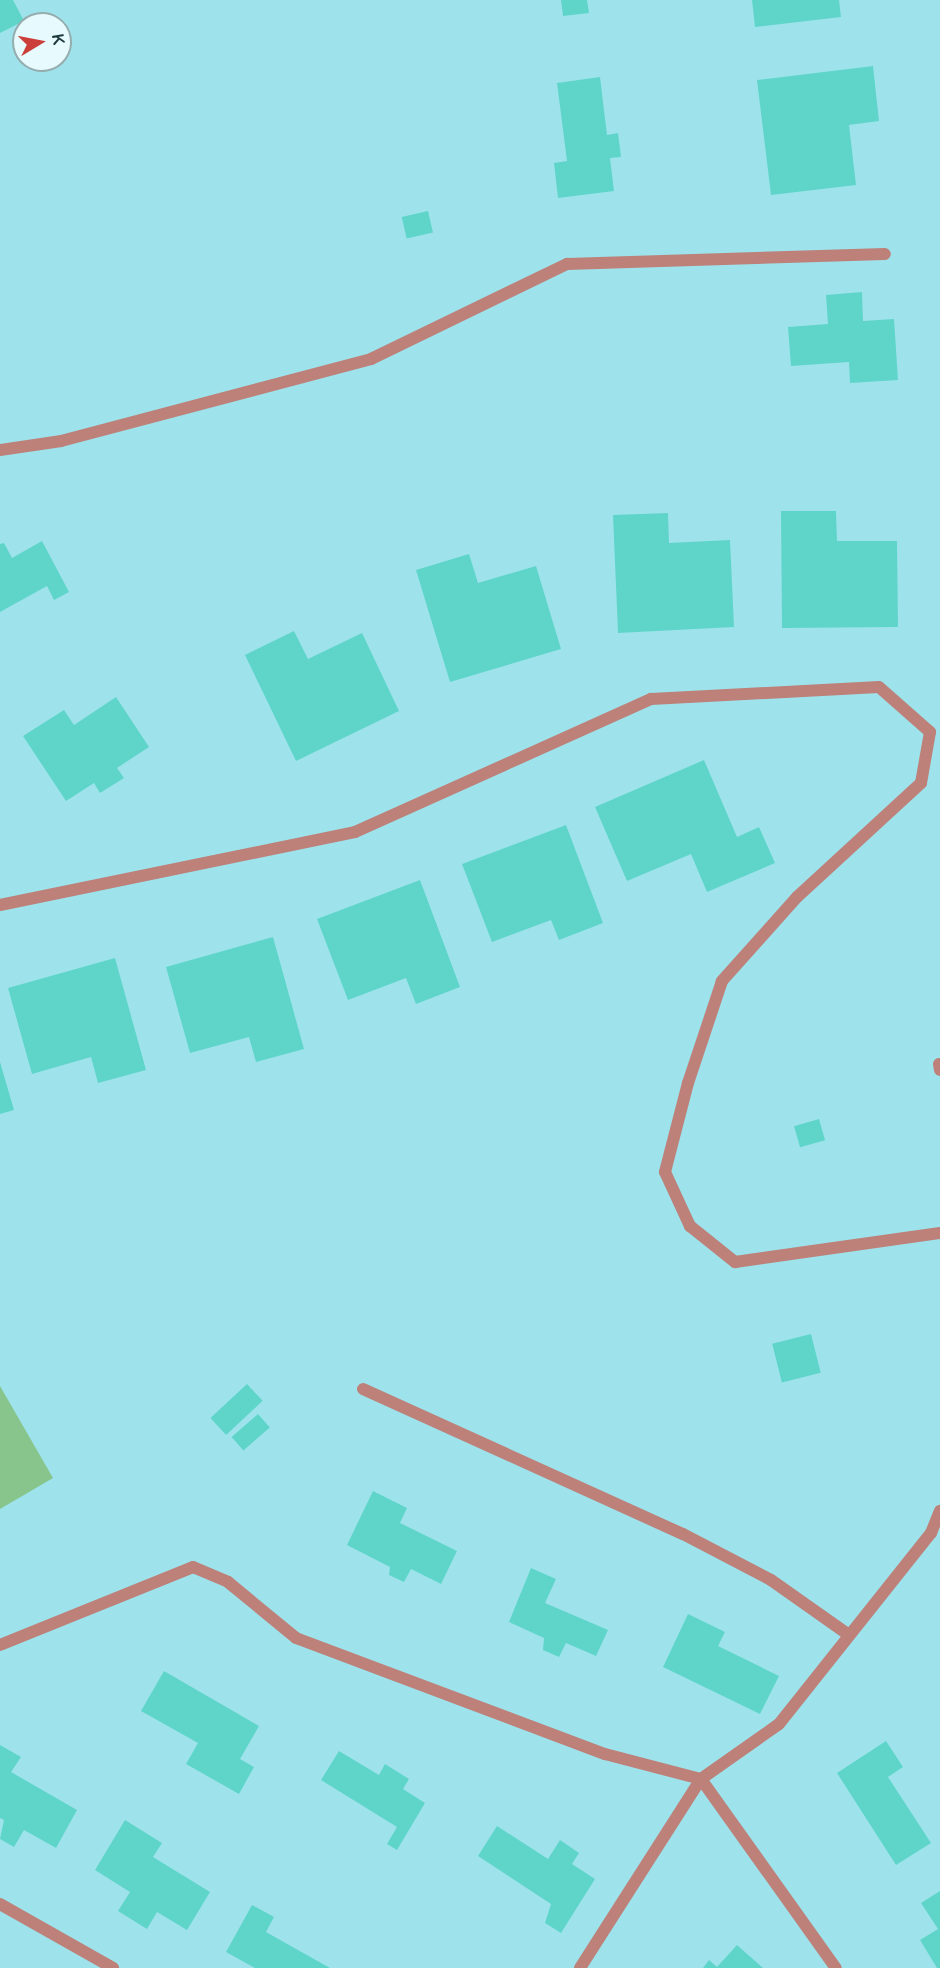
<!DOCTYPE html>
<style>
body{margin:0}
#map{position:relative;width:940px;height:1968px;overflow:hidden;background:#9ee3ec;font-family:"Varela Round",sans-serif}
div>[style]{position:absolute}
.green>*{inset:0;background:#88c58c}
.building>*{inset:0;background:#5fd5c9;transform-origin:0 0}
.minor>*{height:12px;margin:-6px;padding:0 6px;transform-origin:6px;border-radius:6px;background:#bd817a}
span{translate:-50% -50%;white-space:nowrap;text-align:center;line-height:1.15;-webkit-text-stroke:4.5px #e7fafd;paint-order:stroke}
.north{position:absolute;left:12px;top:12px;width:60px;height:60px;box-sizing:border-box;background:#e7fafd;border:2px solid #96adb0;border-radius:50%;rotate:80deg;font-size:16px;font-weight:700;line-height:24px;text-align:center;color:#1d393d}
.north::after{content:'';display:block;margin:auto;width:21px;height:27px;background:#cc3e3a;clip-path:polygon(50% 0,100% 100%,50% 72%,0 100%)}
</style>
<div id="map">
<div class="green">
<div style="clip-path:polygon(0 1386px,53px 1478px,0 1509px)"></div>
</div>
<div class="building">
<div style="clip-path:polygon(0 0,13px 0,24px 21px,0 33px)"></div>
<div style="clip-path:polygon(561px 0,587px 0,589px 13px,563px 16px)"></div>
<div style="clip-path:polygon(752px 0,839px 0,841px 17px,755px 27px)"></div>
<div style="clip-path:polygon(873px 66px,879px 121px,849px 125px,856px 185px,771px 195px,757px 80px)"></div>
<div style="clip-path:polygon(600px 77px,607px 135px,618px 133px,621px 157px,610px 158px,614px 191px,558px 198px,554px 163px,567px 161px,557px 83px)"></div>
<div style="left:428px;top:211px;width:22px;height:27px;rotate:77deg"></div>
<div style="clip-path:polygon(862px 292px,863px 321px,894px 319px,898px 380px,850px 383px,849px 362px,791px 366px,788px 327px,828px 324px,826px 295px)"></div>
<div style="clip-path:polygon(781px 511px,836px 511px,837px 541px,897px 541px,898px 627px,782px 628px)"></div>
<div style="clip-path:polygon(668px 513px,669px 543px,730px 540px,734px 627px,618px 633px,613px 515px)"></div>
<div style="clip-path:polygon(42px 541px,69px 592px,54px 600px,47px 586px,0 612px,0 544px,4px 543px,12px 558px)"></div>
<div style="clip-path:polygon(469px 554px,478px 583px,536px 566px,561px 649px,450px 682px,416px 570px)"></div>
<div style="clip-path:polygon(294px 631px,308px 659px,362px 633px,399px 711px,296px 761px,245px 655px)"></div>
<div style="clip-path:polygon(116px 697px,149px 747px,117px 768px,124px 778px,100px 793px,94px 783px,66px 801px,23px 736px,64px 710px,74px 725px)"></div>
<div style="clip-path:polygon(704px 760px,737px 837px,759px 827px,775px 863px,707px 892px,691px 854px,627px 881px,595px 807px)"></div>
<div style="clip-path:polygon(566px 825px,603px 923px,559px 940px,551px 920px,492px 942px,462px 864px)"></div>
<div style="clip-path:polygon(420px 880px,460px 987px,416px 1004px,406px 978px,348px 1000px,317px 919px)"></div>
<div style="clip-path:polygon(273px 937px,304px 1049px,256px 1062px,249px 1037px,190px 1053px,166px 967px)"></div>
<div style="clip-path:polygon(115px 958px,146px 1070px,98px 1083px,91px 1057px,32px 1074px,8px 988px)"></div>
<div style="clip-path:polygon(0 1062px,14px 1110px,0 1114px)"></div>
<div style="left:819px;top:1119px;width:22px;height:26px;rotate:74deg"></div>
<div style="left:811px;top:1334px;width:40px;height:40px;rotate:76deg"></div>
<div style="left:247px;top:1384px;width:23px;height:50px;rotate:47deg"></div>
<div style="left:258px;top:1414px;width:18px;height:35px;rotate:49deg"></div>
<div style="clip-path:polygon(373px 1491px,407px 1508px,400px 1523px,457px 1551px,441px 1584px,411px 1569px,404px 1582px,389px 1575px,390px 1567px,347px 1545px)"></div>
<div style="clip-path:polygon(531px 1568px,556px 1579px,545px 1603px,608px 1630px,596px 1656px,566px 1643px,559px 1657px,543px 1650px,544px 1638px,509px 1622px)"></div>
<div style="clip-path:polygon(688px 1614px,725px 1632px,718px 1646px,779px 1676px,760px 1714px,663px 1667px)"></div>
<div style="clip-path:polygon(164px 1671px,259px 1726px,240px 1759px,254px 1767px,239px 1794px,186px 1764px,198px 1743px,141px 1711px)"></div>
<div style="clip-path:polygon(886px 1741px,903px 1767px,888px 1777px,931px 1843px,896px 1865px,837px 1773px)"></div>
<div style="clip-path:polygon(0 1745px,21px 1757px,11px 1772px,77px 1810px,56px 1848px,24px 1830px,14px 1847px,0 1839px,4px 1820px,0 1818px)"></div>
<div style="clip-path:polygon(339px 1751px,379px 1775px,385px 1764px,409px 1779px,403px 1789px,425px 1803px,397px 1850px,387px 1844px,397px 1827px,321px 1780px)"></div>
<div style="clip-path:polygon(125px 1820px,162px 1843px,153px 1857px,210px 1892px,187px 1930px,157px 1912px,147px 1929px,118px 1911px,130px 1892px,95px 1870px)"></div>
<div style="clip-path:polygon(497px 1826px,548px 1859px,560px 1840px,579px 1853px,572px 1864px,595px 1879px,561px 1933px,545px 1923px,551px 1904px,478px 1856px)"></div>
<div style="clip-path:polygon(940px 1891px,940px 1968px,937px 1968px,920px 1940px,938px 1929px,921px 1903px)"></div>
<div style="clip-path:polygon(252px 1905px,274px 1917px,266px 1932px,330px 1968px,255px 1968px,226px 1952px)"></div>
<div style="clip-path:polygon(737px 1945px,763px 1968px,703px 1968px,709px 1960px,717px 1967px)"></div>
</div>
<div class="minor">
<div style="left:0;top:450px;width:62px;rotate:-8.4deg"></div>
<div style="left:61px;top:441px;width:321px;rotate:-14.8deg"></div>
<div style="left:371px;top:359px;width:218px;rotate:-25.9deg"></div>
<div style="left:567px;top:264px;width:318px;rotate:-1.8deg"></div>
<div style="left:0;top:905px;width:362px;rotate:-11.6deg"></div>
<div style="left:355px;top:832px;width:325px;rotate:-24.2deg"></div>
<div style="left:651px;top:699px;width:228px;rotate:-3deg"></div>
<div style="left:879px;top:687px;width:68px;rotate:41.4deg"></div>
<div style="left:930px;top:732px;width:52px;rotate:100deg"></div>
<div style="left:921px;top:783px;width:168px;rotate:137.4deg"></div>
<div style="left:797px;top:897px;width:113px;rotate:131.8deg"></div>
<div style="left:722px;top:981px;width:108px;rotate:108.4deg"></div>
<div style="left:688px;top:1083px;width:92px;rotate:104.5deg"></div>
<div style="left:665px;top:1172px;width:60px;rotate:65.2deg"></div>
<div style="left:690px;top:1226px;width:58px;rotate:38.7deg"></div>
<div style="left:735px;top:1262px;width:207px;rotate:-8.1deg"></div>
<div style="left:939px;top:1064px;width:6px;rotate:81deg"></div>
<div style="left:363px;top:1389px;width:351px;rotate:24.4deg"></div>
<div style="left:683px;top:1534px;width:99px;rotate:27.6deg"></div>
<div style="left:771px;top:1580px;width:95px;rotate:35.2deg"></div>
<div style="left:0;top:1645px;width:208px;rotate:-22deg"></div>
<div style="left:193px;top:1567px;width:38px;rotate:23deg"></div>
<div style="left:228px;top:1582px;width:88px;rotate:39.5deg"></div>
<div style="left:296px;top:1638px;width:330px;rotate:20.6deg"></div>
<div style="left:605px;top:1754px;width:99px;rotate:14.6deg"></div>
<div style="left:701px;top:1779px;width:232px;rotate:54.5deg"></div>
<div style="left:0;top:1904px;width:130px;rotate:29.5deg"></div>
<div style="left:580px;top:1968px;width:224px;rotate:-57.4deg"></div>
<div style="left:701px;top:1779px;width:95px;rotate:-35.2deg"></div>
<div style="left:779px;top:1724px;width:244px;rotate:-51.5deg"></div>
<div style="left:931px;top:1533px;width:24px;rotate:-68deg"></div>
</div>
<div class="north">K</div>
</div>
